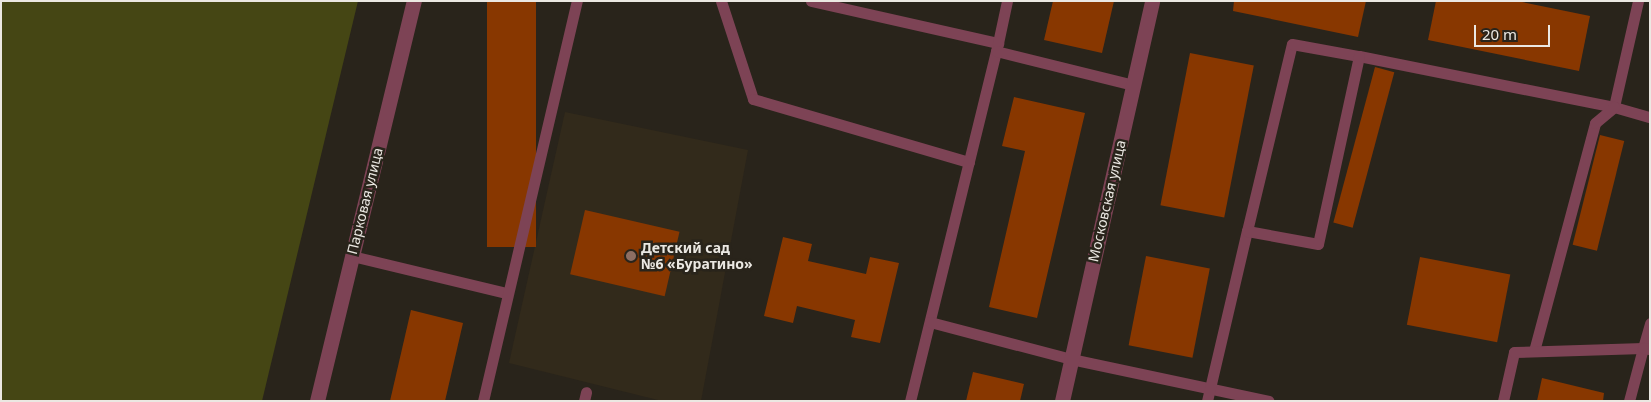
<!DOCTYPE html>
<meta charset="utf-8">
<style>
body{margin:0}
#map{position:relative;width:1651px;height:402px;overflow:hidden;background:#29241b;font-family:"Noto Sans",sans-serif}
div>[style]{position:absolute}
.built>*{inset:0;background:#322a1b}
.green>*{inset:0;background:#454614}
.building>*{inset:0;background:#883700;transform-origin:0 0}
.service>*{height:11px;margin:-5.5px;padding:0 5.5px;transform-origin:5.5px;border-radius:5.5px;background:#7d4355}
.minor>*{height:15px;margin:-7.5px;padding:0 7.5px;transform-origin:7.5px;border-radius:7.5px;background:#7d4355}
.tertiary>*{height:15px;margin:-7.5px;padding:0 7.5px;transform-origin:7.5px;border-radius:7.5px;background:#7d4355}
.dots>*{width:14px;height:14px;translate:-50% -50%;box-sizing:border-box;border:2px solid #29241b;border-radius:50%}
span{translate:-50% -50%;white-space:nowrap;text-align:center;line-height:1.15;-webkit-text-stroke:5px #29241b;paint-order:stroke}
.street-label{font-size:14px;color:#ebe8e2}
.poi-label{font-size:14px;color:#ebe8e2;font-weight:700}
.left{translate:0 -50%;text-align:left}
.frame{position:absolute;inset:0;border:2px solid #ebe8e2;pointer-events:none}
.scale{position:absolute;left:1474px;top:25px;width:76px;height:22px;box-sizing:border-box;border:2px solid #ebe8e2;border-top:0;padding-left:6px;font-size:15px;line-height:18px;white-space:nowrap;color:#ebe8e2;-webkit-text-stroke:4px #29241b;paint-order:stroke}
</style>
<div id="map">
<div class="built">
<div style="clip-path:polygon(565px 112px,748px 150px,701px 401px,662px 401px,509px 363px)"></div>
</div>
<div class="green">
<div style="clip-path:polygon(1px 1px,358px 1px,262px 401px,1px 401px)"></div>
</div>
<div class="building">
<div style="left:487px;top:1px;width:49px;height:246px"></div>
<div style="clip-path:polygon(1053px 1px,1114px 1px,1102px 53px,1044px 40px)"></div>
<div style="clip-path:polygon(1234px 1px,1366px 1px,1358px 37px,1233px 11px)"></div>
<div style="clip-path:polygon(1436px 1px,1517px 1px,1590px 16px,1579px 71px,1428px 40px)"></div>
<div style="left:1190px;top:53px;width:65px;height:155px;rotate:11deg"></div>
<div style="left:1375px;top:67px;width:20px;height:161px;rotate:15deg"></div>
<div style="clip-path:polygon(1014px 97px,1085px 113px,1037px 318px,989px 307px,1025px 151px,1002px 146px)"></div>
<div style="left:1600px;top:135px;width:25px;height:113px;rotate:14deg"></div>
<div style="left:585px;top:210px;width:97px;height:66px;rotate:13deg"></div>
<div style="clip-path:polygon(783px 237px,812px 244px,808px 261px,866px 274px,870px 257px,899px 263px,880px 343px,851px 337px,855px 320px,797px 306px,793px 323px,764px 316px)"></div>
<div style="left:1146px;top:256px;width:65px;height:91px;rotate:11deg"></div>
<div style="left:1420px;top:257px;width:92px;height:69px;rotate:11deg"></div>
<div style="clip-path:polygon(411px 310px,463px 323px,445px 401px,390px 401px)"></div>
<div style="clip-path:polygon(973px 372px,1024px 384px,1020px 401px,966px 401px)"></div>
<div style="clip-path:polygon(1542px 378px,1604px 393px,1603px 401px,1537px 401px)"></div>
</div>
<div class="service">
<div style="left:721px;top:1px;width:103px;rotate:71.9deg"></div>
<div style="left:753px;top:99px;width:225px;rotate:16.3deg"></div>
<div style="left:811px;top:1px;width:192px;rotate:12.7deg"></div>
<div style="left:998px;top:43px;width:369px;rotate:103.8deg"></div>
<div style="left:1638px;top:1px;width:109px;rotate:102.8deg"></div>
<div style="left:1614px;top:107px;width:37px;rotate:16deg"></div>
<div style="left:998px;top:43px;width:43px;rotate:-77.9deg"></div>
<div style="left:996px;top:51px;width:141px;rotate:13.9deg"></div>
<div style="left:1359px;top:56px;width:260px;rotate:11.3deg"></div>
<div style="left:352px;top:256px;width:158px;rotate:13.5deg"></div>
<div style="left:930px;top:322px;width:146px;rotate:14.7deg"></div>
<div style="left:1071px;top:359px;width:202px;rotate:12deg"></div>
<div style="left:1534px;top:351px;width:236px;rotate:-75deg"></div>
<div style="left:1595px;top:123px;width:25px;rotate:-40deg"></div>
<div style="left:483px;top:401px;width:411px;rotate:-76.8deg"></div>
<div style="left:584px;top:401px;width:9px;rotate:-77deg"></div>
<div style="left:1207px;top:401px;width:175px;rotate:-76.8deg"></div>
<div style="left:1247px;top:231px;width:192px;rotate:-76.5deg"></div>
<div style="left:1292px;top:44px;width:68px;rotate:10.2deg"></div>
<div style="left:1359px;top:56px;width:192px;rotate:102.3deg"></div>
<div style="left:1318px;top:244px;width:72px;rotate:-169.6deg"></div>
<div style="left:1503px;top:401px;width:50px;rotate:-77.3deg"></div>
<div style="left:1514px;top:352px;width:129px;rotate:-1.8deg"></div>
<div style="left:1643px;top:348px;width:26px;rotate:-74deg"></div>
<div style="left:1629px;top:401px;width:55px;rotate:-75.2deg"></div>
<div style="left:1643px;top:348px;width:5px;rotate:11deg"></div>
</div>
<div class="minor">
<div style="left:1062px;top:401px;width:410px;rotate:-77.3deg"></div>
</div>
<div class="tertiary">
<div style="left:317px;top:401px;width:412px;rotate:-76.4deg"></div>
</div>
<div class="dots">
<div style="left:631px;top:256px;background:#8d6e63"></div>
</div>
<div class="street-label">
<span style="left:365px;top:201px;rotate:-76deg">Парковая улица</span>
<span style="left:1107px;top:201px;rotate:-77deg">Московская улица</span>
</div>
<div class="poi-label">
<span class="left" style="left:641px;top:256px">Детский сад<br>№6 «Буратино»</span>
</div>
<div class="frame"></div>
<div class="scale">20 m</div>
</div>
